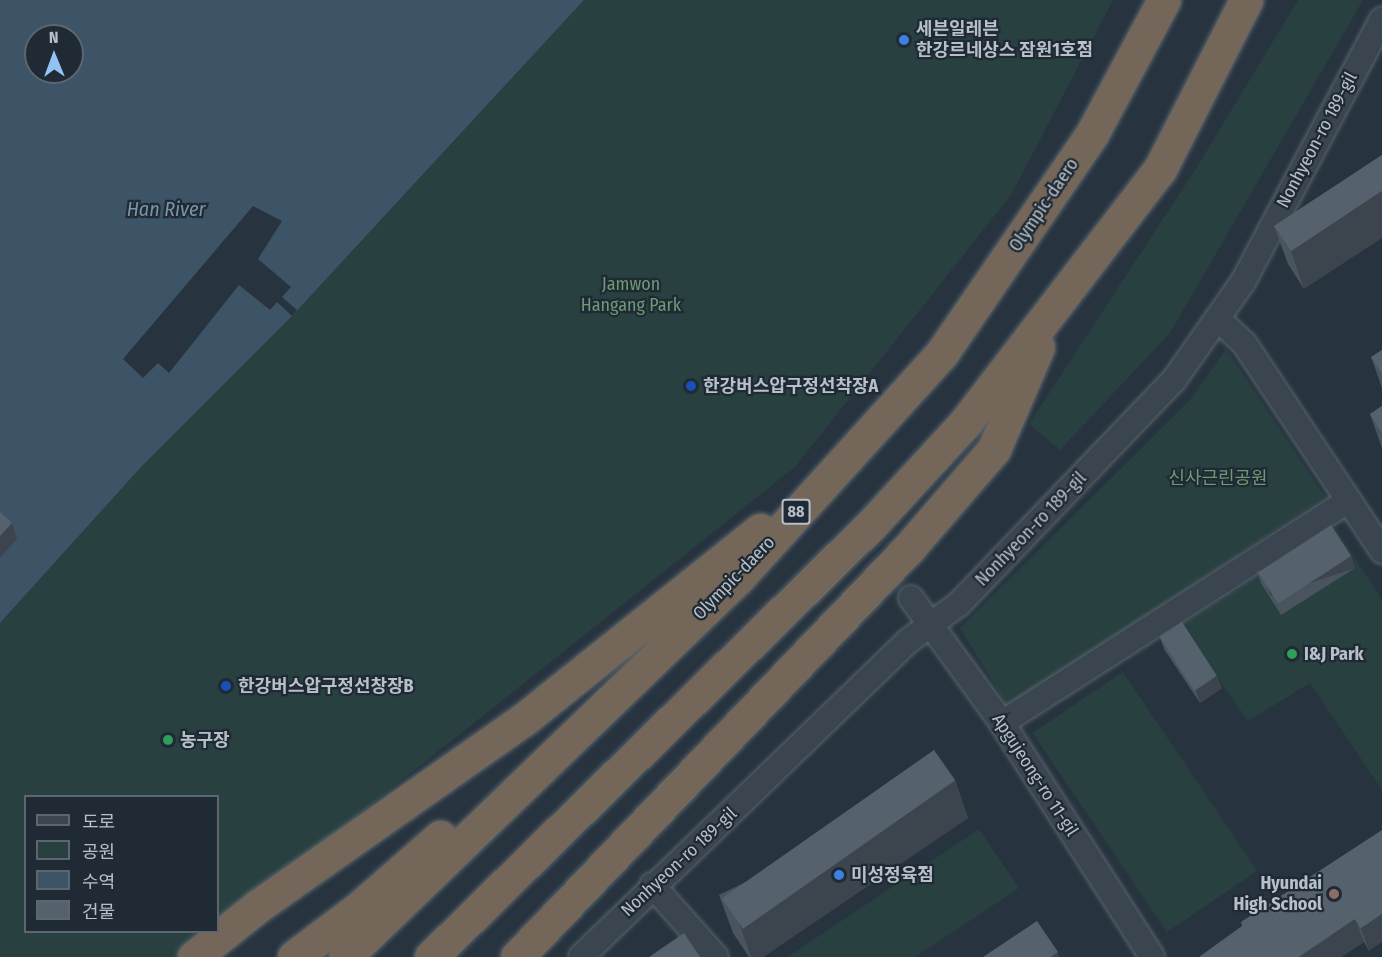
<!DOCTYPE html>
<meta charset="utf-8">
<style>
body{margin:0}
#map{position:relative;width:1382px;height:957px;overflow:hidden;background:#27343f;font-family:"Fira Sans Condensed","Noto Sans KR",sans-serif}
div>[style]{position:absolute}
.green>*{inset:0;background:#284040;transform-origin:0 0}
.water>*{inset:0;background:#3d5466}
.pier>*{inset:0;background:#27343f}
.roads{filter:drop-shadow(0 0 2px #58636c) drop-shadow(0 0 2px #58636c)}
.minor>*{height:24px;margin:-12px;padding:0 12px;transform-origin:12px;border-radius:12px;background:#3a454f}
.highway>*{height:33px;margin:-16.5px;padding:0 16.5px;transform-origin:16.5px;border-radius:16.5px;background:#746658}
.wall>*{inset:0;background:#49545f}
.shaded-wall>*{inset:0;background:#3c454d;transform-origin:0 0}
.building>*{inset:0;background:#55626e;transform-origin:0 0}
.dots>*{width:16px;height:16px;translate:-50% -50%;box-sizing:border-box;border:3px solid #1f2a34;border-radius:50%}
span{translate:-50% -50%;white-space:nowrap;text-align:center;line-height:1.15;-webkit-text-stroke:4.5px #1f2a34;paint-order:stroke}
.shield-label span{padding:2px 4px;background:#1f2a34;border:2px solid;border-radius:4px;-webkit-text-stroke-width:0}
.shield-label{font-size:16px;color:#b7c0c9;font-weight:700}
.poi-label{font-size:18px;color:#b7c0c9;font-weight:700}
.left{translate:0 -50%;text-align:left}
.right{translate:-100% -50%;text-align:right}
.street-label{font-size:18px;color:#b7c0c9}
.park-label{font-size:18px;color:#6f9974}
.water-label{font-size:20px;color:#7995aa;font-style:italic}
.legend{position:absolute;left:24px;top:795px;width:195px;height:138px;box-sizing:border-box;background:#1f2a34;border:2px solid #5c6670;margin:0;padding:8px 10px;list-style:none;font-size:18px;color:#b7c0c9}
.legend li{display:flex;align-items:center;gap:12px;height:30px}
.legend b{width:30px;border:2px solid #5c6670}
.north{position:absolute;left:24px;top:24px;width:60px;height:60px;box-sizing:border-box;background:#1f2a34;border:2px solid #5c6670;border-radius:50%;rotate:359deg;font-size:16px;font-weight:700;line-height:24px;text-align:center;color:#b7c0c9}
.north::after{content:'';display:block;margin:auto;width:21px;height:27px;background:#92c3f3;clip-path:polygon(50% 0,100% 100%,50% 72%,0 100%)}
</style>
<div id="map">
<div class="green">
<div style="clip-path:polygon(evenodd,584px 0,1113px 0,1011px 195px,795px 467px,312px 852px,191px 957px,0 957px,0 623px,142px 466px,292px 316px,584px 0,26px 796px,218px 796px,218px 932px,26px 932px,26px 796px)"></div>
<div style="clip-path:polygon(1298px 0,1363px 0,1170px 333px,1060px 450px,1029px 424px,1197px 167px)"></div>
<div style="clip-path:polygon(1226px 349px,1325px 497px,1008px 707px,960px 628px,1190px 400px)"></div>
<div style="clip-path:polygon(1335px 527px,1382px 600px,1382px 790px,1310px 683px,1248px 721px,1181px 625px)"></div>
<div style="left:1123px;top:672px;width:240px;height:109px;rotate:56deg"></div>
<div style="clip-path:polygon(979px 829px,1019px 888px,915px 957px,787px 957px)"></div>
</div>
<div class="water">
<div style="clip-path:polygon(evenodd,0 0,584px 0,292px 316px,142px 466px,0 623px,0 0,36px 36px,72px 36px,72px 72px,36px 72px,36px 36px)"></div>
</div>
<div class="pier">
<div style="clip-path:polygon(253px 206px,282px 221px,258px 259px,291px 287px,282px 297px,297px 310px,292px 316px,277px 302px,270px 310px,239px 285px,169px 373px,158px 363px,143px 378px,123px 359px)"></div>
</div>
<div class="roads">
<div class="minor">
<div style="left:1219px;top:320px;width:34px;rotate:43deg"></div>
<div style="left:1244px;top:343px;width:250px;rotate:56.4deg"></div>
<div style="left:911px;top:598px;width:155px;rotate:53.9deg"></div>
<div style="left:1002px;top:723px;width:278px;rotate:57.3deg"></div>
<div style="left:1002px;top:723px;width:412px;rotate:-32.7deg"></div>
<div style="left:652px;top:885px;width:96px;rotate:48.4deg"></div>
<div style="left:581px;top:957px;width:455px;rotate:-44deg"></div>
<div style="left:908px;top:641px;width:63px;rotate:-36deg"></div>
<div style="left:959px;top:604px;width:310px;rotate:-46.2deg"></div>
<div style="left:1174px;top:380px;width:120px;rotate:-54.9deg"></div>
<div style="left:1243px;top:282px;width:297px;rotate:-62.1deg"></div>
</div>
<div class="highway">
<div style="left:194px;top:957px;width:82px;rotate:-38.6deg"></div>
<div style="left:258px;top:906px;width:324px;rotate:-35.1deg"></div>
<div style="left:523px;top:720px;width:304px;rotate:-38.7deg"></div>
<div style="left:294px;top:957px;width:81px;rotate:-37deg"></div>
<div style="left:359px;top:908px;width:108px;rotate:-41.2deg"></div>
<div style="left:345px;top:957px;width:546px;rotate:-43.96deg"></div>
<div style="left:738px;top:578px;width:304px;rotate:-47.8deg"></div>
<div style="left:942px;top:353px;width:265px;rotate:-55.6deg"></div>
<div style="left:1092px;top:134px;width:152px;rotate:-61.8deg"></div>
<div style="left:431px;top:957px;width:619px;rotate:-44.48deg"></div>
<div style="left:873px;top:523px;width:136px;rotate:-47.4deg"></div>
<div style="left:965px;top:423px;width:320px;rotate:-52.5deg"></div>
<div style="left:1160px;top:169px;width:190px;rotate:-63deg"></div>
<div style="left:517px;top:957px;width:565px;rotate:-46.22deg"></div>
<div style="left:908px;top:549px;width:132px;rotate:-49.3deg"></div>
<div style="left:994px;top:449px;width:111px;rotate:-66.7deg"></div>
</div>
</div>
<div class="wall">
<div style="clip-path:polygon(1382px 155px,1304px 289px,1288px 264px,1274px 226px)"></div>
<div style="clip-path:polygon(1382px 350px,1382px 388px,1371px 357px)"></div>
<div style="clip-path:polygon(1382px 406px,1382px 448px,1370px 414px)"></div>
<div style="clip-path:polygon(1351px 556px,1355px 568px,1281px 615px,1261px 583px,1257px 571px)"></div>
<div style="clip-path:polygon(1160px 637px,1222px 688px,1200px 703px,1164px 649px)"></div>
<div style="clip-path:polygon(955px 780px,968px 818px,763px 957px,749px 957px,733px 933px,719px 895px)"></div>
<div style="clip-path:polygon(1382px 830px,1369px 951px,1364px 942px,1341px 957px)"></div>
</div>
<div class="shaded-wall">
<div style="clip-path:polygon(1382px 191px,1382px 238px,1304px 289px,1291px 251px)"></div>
<div style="clip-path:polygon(12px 523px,17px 539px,0 558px,0 536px)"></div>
<div style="left:1351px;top:556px;width:13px;height:89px;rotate:72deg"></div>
<div style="clip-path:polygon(1217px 676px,1222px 688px,1200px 703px,1196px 690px)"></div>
<div style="clip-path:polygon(955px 780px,968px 818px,763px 957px,751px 957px,740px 925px)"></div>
<div style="clip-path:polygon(1382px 914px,1382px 942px,1369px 951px,1361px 928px)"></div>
<div style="clip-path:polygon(1355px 919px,1364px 942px,1341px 957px,1299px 957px)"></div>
<div style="clip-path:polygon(1058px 952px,1059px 957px,1051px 957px)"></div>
</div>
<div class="building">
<div style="clip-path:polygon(1382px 155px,1382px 191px,1291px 251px,1274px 226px)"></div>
<div style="clip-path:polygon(1382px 350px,1382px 374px,1371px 357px)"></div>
<div style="clip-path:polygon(1382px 406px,1382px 433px,1370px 414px)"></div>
<div style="clip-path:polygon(0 512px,12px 523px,0 536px)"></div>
<div style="left:1331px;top:525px;width:37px;height:87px;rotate:57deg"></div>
<div style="left:1182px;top:622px;width:64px;height:27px;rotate:57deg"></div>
<div style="left:934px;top:750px;width:37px;height:259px;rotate:55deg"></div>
<div style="clip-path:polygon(1382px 830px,1382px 914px,1361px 928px,1355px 919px,1299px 957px,1199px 957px,1242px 926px,1241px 922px)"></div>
<div style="clip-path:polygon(1037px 921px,1058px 952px,1051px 957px,983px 957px)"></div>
<div style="clip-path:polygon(684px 933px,700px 957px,649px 957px)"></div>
</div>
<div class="dots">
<div style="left:904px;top:40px;background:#3f7fe0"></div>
<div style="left:691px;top:386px;background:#1a4fb4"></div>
<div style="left:1292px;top:654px;background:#2e9e5b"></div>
<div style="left:226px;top:686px;background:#1a4fb4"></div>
<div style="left:168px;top:740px;background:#2e9e5b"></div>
<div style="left:839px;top:875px;background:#3f7fe0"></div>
<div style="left:1334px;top:894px;background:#8d6e63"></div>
</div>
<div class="shield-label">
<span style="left:796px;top:512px">88</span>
</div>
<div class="poi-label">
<span class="left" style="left:916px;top:40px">세븐일레븐<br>한강르네상스 잠원1호점</span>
<span class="left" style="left:703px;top:386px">한강버스압구정선착장A</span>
<span class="left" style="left:1304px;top:654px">I&amp;J Park</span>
<span class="left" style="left:238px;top:686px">한강버스압구정선창장B</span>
<span class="left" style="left:180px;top:740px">농구장</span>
<span class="left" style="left:851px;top:875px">미성정육점</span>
<span class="right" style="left:1322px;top:894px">Hyundai<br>High School</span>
</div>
<div class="street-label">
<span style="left:1317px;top:140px;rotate:-62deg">Nonhyeon-ro 189-gil</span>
<span style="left:1044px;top:205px;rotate:-56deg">Olympic-daero</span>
<span style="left:1031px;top:529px;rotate:-46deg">Nonhyeon-ro 189-gil</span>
<span style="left:734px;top:578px;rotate:-46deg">Olympic-daero</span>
<span style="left:1035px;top:775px;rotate:57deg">Apgujeong-ro 11-gil</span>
<span style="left:679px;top:862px;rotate:-43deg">Nonhyeon-ro 189-gil</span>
</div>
<div class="park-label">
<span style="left:631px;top:295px">Jamwon<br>Hangang Park</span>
<span style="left:1218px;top:478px">신사근린공원</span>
</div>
<div class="water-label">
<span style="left:166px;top:209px">Han River</span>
</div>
<ul class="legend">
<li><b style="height:8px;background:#3a454f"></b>도로</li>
<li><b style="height:16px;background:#284040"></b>공원</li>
<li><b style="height:16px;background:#3d5466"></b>수역</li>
<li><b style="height:16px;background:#55626e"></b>건물</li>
</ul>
<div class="north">N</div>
</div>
